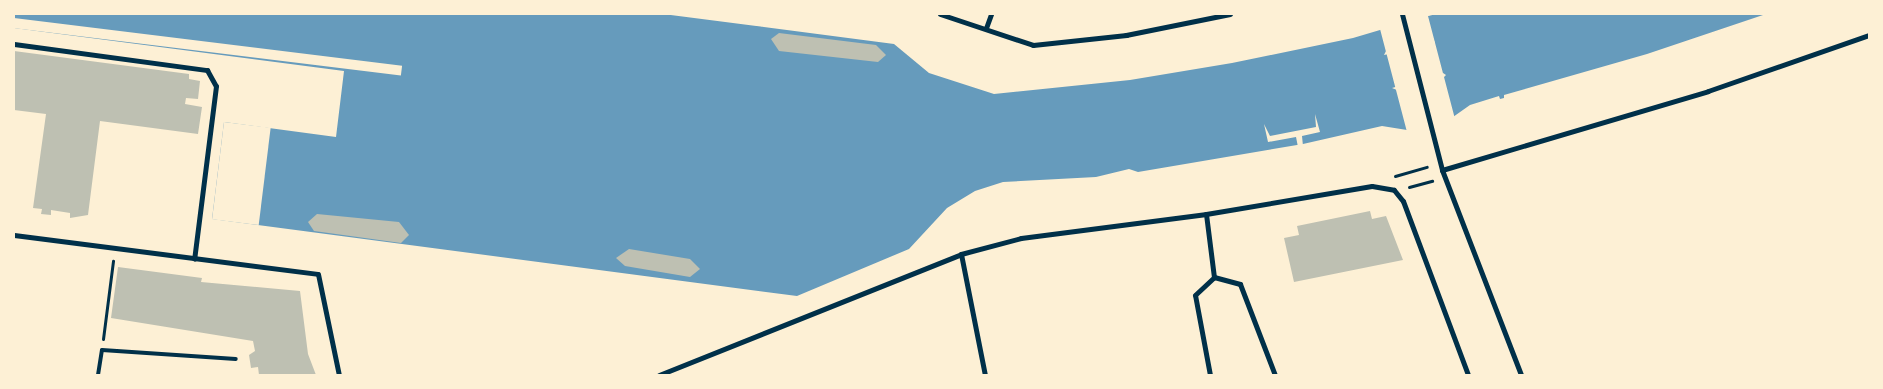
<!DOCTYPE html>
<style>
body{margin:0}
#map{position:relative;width:1883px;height:389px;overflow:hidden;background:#fdf0d5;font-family:"Open Sans",sans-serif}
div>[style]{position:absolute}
.water>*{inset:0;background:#669bbc}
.pier>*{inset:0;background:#fdf0d5;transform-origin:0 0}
.building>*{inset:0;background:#bec0b2}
.path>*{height:3px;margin:-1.5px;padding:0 1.5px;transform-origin:1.5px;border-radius:1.5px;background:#003049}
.service>*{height:4px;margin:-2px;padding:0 2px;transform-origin:2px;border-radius:2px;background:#003049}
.minor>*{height:5px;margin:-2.5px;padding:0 2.5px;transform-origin:2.5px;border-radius:2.5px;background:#003049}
span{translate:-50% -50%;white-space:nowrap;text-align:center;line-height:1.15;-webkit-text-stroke:4.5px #fdf0d5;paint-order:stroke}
.frame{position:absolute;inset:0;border:15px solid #fdf0d5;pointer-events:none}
</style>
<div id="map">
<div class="water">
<div style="clip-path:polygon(evenodd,14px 14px,663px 14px,894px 44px,929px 73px,994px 94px,1130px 80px,1232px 63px,1353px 38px,1434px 14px,1766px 14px,1647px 54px,1504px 95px,1504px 98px,1500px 99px,1499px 96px,1470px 105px,1453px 117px,1407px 130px,1382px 126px,1303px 144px,1138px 172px,1129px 169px,1096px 177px,1003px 182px,975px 191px,947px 208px,909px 249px,797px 296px,212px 219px,224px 122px,336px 137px,344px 71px,14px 28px,14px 14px,1433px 38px,1435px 43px,1384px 55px,1386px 51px,1433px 38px,14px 14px,1443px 73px,1446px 75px,1443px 78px,1397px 90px,1392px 88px,1443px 73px)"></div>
</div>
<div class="pier">
<div style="clip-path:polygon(1424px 14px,1437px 14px,1428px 16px,1455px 119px,1407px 132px,1380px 29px,1365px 30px)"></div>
<div style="left:14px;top:18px;width:391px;height:10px;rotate:7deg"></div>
<div style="clip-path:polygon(1315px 114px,1320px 132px,1302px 136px,1303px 146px,1298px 147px,1296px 137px,1268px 142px,1264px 124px,1270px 136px,1316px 127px)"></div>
<div style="left:224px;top:122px;width:47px;height:98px;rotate:7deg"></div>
</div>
<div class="building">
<div style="clip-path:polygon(779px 33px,876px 45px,886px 55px,878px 62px,779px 51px,771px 39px)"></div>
<div style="clip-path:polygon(14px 51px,189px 74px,189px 79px,200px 81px,198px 99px,186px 98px,185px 104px,202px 107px,198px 134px,100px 121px,88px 215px,70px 218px,70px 213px,51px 210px,51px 215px,41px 214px,42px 209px,33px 208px,46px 114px,14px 110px)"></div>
<div style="clip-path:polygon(1370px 211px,1372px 219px,1386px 216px,1403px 260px,1294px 282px,1284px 238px,1299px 235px,1297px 226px)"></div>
<div style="clip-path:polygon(317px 214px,399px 222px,409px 235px,401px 243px,314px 231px,308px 222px)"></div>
<div style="clip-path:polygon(629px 249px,690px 259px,700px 269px,690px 277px,625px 266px,616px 258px)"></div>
<div style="clip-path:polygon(118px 267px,202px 278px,201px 282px,300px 291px,308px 354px,316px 375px,259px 375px,258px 367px,251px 368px,249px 355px,255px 351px,253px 341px,111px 318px)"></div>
</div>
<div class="path">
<div style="left:1395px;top:176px;width:33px;rotate:-16deg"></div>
<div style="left:1409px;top:187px;width:24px;rotate:-15deg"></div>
<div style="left:103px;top:339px;width:79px;rotate:-82.7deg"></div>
</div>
<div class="service">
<div style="left:98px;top:375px;width:25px;rotate:-81deg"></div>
<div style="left:102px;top:350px;width:134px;rotate:3.8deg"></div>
</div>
<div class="minor">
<div style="left:940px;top:14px;width:98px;rotate:18.4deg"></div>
<div style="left:1033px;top:45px;width:94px;rotate:-6.1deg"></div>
<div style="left:1126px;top:35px;width:106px;rotate:-11.4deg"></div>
<div style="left:1402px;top:14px;width:161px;rotate:75.6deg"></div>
<div style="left:1442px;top:170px;width:220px;rotate:68.9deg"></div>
<div style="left:986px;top:28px;width:15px;rotate:-70deg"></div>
<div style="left:14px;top:44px;width:195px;rotate:7.7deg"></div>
<div style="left:207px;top:70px;width:18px;rotate:61deg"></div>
<div style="left:216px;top:86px;width:174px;rotate:97.2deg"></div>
<div style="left:1442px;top:170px;width:277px;rotate:-16.5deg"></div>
<div style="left:1708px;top:91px;width:170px;rotate:-19.2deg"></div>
<div style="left:1206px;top:214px;width:64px;rotate:82.8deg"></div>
<div style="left:14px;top:235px;width:306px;rotate:7.3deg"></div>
<div style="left:318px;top:274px;width:103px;rotate:78.3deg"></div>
<div style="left:961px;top:254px;width:123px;rotate:78.8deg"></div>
<div style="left:659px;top:375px;width:325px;rotate:-21.8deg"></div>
<div style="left:961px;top:254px;width:62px;rotate:-14.9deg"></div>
<div style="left:1021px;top:238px;width:187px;rotate:-7.4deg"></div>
<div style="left:1206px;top:214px;width:168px;rotate:-9.6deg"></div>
<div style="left:1372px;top:186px;width:22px;rotate:10deg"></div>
<div style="left:1394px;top:190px;width:14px;rotate:51deg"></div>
<div style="left:1403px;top:201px;width:186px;rotate:69.5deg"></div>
<div style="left:1210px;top:375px;width:81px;rotate:-100.6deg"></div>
<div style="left:1195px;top:295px;width:26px;rotate:-43deg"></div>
<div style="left:1214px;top:277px;width:27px;rotate:15deg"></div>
<div style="left:1240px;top:284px;width:97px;rotate:69deg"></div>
</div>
<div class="frame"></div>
</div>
